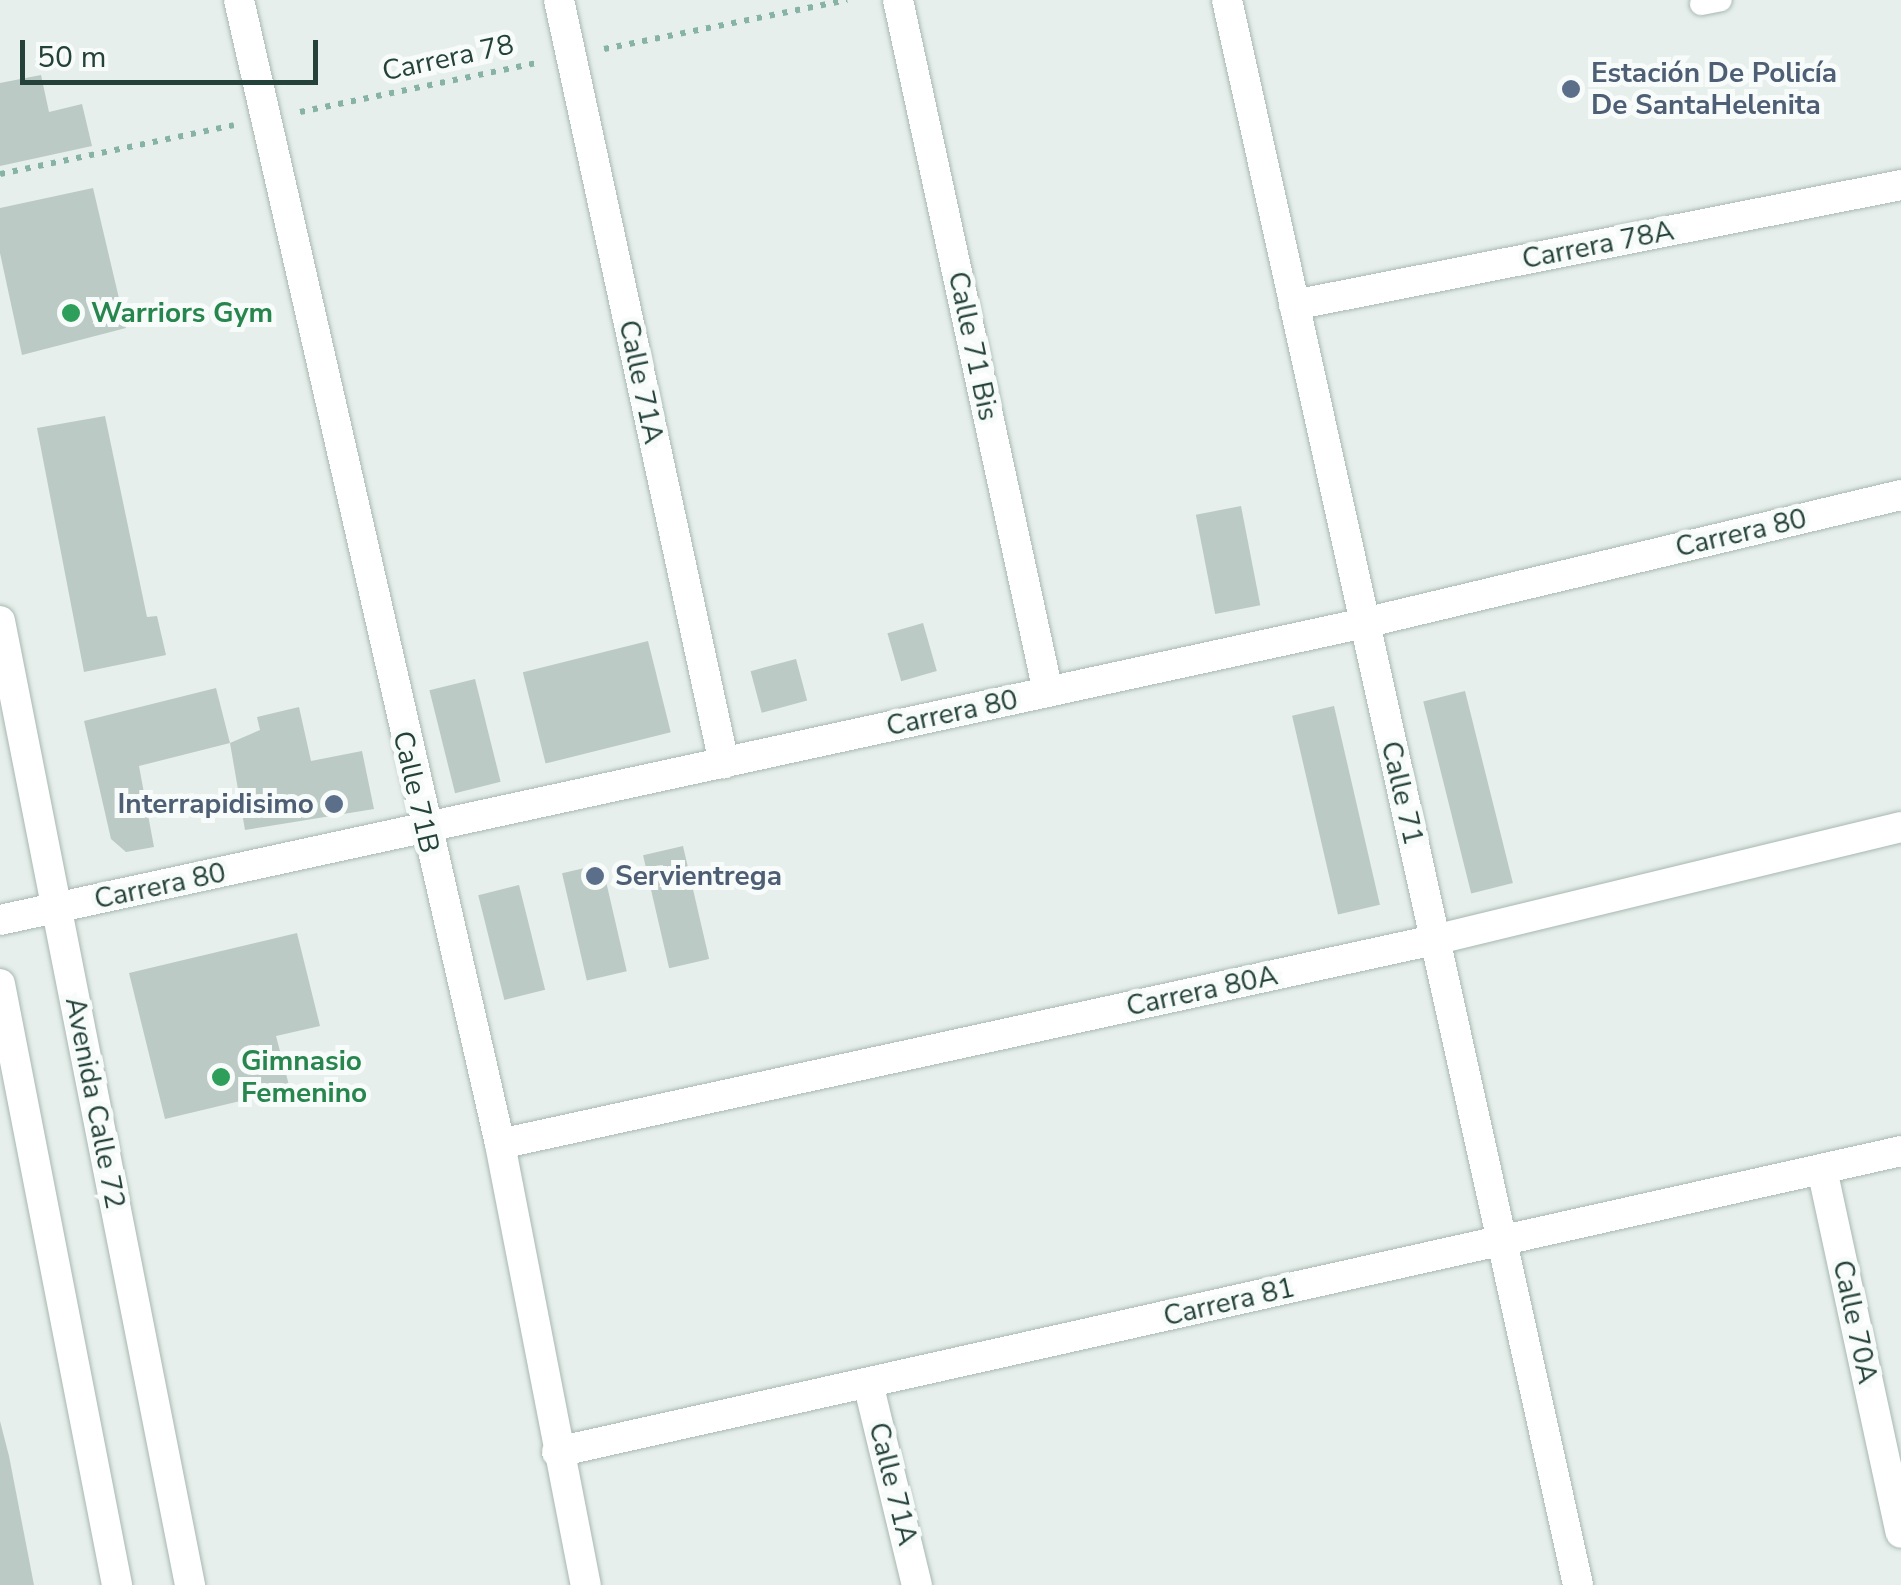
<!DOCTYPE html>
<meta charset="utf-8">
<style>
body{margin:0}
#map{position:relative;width:1901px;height:1585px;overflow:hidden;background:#e6efeb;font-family:"Nunito Sans",sans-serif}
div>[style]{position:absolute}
.building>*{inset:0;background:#bbcac4;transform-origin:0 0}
.path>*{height:6px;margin-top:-3px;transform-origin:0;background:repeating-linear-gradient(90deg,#86b3a5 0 5px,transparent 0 13px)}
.roads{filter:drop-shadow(0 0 2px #a8b8b2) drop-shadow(0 0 2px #a8b8b2)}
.lane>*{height:22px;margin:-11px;padding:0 11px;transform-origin:11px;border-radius:11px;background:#fff}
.street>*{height:30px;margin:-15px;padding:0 15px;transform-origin:15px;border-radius:15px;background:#fff}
.secondary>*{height:30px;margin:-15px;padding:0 15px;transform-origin:15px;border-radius:15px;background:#fff}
.dots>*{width:28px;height:28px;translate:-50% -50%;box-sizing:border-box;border:5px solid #f7fbf9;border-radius:50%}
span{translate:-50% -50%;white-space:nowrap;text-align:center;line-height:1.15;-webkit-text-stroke:10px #f7fbf9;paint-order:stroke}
.street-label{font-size:28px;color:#24423a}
.service-label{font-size:28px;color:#4e5e75;font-weight:700}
.left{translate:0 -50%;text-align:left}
.right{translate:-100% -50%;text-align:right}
.leisure-label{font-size:28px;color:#27864d;font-weight:700}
.scale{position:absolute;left:20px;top:40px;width:298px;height:45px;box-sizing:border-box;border:5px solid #24423a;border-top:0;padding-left:12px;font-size:30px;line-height:35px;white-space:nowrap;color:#24423a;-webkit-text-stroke:8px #f7fbf9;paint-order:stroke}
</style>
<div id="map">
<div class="building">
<div style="clip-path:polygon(41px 75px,49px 112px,82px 104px,92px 146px,0 166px,0 83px)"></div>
<div style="clip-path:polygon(93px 188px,126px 328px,22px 355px,0 253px,0 208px)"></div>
<div style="clip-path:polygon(105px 416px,147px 617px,157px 616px,166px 655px,84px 672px,37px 428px)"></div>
<div style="left:1241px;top:506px;width:101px;height:46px;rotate:79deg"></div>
<div style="left:923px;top:623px;width:50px;height:37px;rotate:74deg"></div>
<div style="left:648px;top:641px;width:94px;height:129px;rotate:76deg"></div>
<div style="left:796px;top:659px;width:43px;height:47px;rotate:75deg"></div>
<div style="left:475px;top:679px;width:106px;height:47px;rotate:76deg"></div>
<div style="clip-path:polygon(216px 688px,230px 743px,139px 766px,154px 847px,126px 852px,111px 839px,84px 721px)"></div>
<div style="left:1465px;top:691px;width:198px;height:43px;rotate:76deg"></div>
<div style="left:1334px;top:706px;width:204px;height:43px;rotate:77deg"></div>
<div style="clip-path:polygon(299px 707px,311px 761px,362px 751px,374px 809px,245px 830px,230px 743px,260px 730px,257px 717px)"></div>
<div style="left:683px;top:846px;width:116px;height:41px;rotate:77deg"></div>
<div style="left:602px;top:864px;width:110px;height:41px;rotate:77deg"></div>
<div style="left:519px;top:885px;width:108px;height:42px;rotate:76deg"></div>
<div style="clip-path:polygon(297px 933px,320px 1026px,276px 1036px,290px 1089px,165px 1119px,129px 973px)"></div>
<div style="clip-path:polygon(0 1421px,9px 1456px,34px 1585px,0 1585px)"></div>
</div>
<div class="path">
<div style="left:604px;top:49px;width:248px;rotate:-11.4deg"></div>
<div style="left:300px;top:112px;width:242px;rotate:-11.7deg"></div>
<div style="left:0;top:174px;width:239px;rotate:-11.8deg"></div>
</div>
<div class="roads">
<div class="lane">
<div style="left:1701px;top:4px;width:20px;rotate:-11deg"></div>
</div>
<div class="street">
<div style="left:239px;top:0;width:1173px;rotate:77.15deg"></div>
<div style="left:500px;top:1144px;width:449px;rotate:79deg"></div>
<div style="left:559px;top:0;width:781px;rotate:77.8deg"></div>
<div style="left:898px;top:0;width:708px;rotate:77.77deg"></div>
<div style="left:1227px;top:0;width:1623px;rotate:77.51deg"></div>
<div style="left:1294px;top:305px;width:619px;rotate:-11.18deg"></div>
<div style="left:500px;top:1144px;width:956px;rotate:-12.32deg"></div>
<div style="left:1434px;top:940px;width:480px;rotate:-13.6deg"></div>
<div style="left:1822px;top:1169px;width:372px;rotate:77.8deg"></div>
<div style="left:868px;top:1383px;width:208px;rotate:76.4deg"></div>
<div style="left:557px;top:1452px;width:1377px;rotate:-12.62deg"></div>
</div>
<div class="secondary">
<div style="left:0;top:621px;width:983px;rotate:78.85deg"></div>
<div style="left:0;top:920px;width:1396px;rotate:-12.28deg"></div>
<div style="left:1364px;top:623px;width:552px;rotate:-13.41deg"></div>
<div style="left:0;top:984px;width:612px;rotate:78.98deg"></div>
</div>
</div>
<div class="dots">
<div style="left:1571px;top:89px;background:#5c6f8a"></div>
<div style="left:71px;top:313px;background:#2e9e5b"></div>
<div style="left:334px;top:804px;background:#5c6f8a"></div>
<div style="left:595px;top:876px;background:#5c6f8a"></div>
<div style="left:221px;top:1077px;background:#2e9e5b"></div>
</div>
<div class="street-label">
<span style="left:448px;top:58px;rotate:-12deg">Carrera 78</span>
<span style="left:1598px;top:245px;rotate:-11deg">Carrera 78A</span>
<span style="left:973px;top:346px;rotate:78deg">Calle 71 Bis</span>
<span style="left:641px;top:382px;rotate:78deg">Calle 71A</span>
<span style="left:1741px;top:533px;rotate:-13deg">Carrera 80</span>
<span style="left:952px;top:713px;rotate:-12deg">Carrera 80</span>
<span style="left:416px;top:792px;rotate:77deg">Calle 71B</span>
<span style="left:1402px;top:793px;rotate:77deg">Calle 71</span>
<span style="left:160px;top:886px;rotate:-12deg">Carrera 80</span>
<span style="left:1202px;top:991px;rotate:-12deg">Carrera 80A</span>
<span style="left:95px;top:1103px;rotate:79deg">Avenida Calle 72</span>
<span style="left:1229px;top:1302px;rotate:-13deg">Carrera 81</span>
<span style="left:1855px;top:1322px;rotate:78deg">Calle 70A</span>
<span style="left:893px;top:1484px;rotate:76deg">Calle 71A</span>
</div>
<div class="service-label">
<span class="left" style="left:1591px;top:89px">Estación De Policía<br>De SantaHelenita</span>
<span class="right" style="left:314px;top:804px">Interrapidisimo</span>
<span class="left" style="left:615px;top:876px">Servientrega</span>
</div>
<div class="leisure-label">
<span class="left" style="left:91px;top:313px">Warriors Gym</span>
<span class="left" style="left:241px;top:1077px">Gimnasio<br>Femenino</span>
</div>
<div class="scale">50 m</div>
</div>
